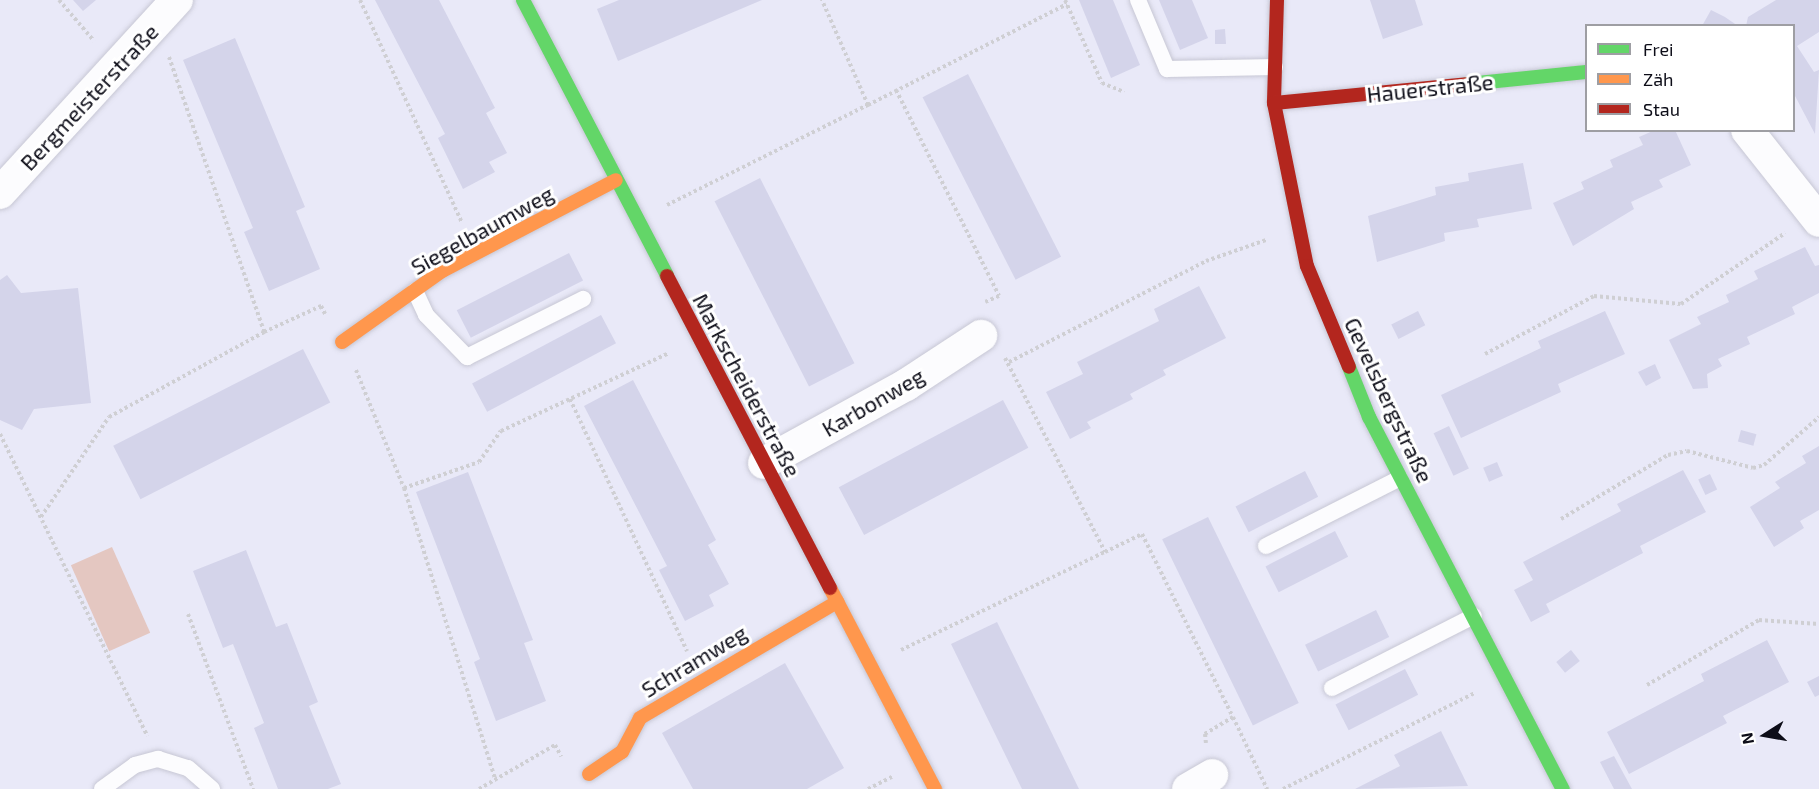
<!DOCTYPE html>
<meta charset="utf-8">
<style>
body{margin:0}
#map{position:relative;width:1819px;height:789px;overflow:hidden;background:#e9e9f8;font-family:"Exo 2",sans-serif}
div>[style]{position:absolute}
.green>*{inset:0;background:#e4c7c1;transform-origin:0 0}
.building>*{inset:0;background:#d4d4ea;transform-origin:0 0}
.path>*{height:4px;margin-top:-2px;transform-origin:0;background:repeating-linear-gradient(90deg,#cfcfd3 0 3px,transparent 0 6px)}
.roads{filter:drop-shadow(0 0 2px #c7c7d4) drop-shadow(0 0 2px #c7c7d4)}
.lane>*{height:16px;margin:-8px;padding:0 8px;transform-origin:8px;border-radius:8px;background:#fcfcfe}
.street>*{height:32px;margin:-16px;padding:0 16px;transform-origin:16px;border-radius:16px;background:#fcfcfe}
.fast>*{height:14px;margin:-7px;padding:0 7px;transform-origin:7px;border-radius:7px;background:#63d668}
.slow>*{height:14px;margin:-7px;padding:0 7px;transform-origin:7px;border-radius:7px;background:#ff974d}
.jam>*{height:14px;margin:-7px;padding:0 7px;transform-origin:7px;border-radius:7px;background:#b3261e}
span{translate:-50% -50%;white-space:nowrap;text-align:center;line-height:1.15;-webkit-text-stroke:6px #fff;paint-order:stroke}
.street-label{font-size:22px;color:#0d0d18}
.legend{position:absolute;left:1585px;top:24px;width:210px;height:108px;box-sizing:border-box;background:#fff;border:2px solid #9e9ea3;margin:0;padding:8px 10px;list-style:none;font-size:18px;color:#0d0d18}
.legend li{display:flex;align-items:center;gap:12px;height:30px}
.legend b{width:30px;border:2px solid #9e9ea3}
.north{position:absolute;left:1735px;top:705px;width:60px;height:60px;-webkit-text-stroke:4px #fff;paint-order:stroke;rotate:259deg;font-size:16px;font-weight:700;line-height:24px;text-align:center;color:#0d0d18}
.north::after{content:'';display:block;margin:auto;width:21px;height:27px;background:#0d0d18;clip-path:polygon(50% 0,100% 100%,50% 72%,0 100%)}
</style>
<div id="map">
<div class="green">
<div style="left:112px;top:547px;width:94px;height:45px;rotate:66deg"></div>
</div>
<div class="building">
<div style="clip-path:polygon(73px 0,96px 0,83px 11px)"></div>
<div style="clip-path:polygon(375px 0,439px 0,495px 108px,486px 113px,507px 153px,489px 162px,495px 172px,463px 189px,438px 138px,445px 134px)"></div>
<div style="clip-path:polygon(619px 0,762px 0,618px 61px,597px 9px)"></div>
<div style="clip-path:polygon(1079px 0,1113px 0,1140px 65px,1111px 78px)"></div>
<div style="clip-path:polygon(1159px 0,1192px 0,1208px 38px,1180px 50px)"></div>
<div style="clip-path:polygon(1370px 0,1415px 0,1423px 25px,1383px 39px)"></div>
<div style="clip-path:polygon(1776px 0,1819px 0,1819px 32px,1797px 46px,1814px 72px,1819px 70px,1815px 134px,1794px 94px,1794px 26px,1746px 26px,1748px 17px)"></div>
<div style="clip-path:polygon(1711px 10px,1725px 17px,1738px 26px,1702px 26px)"></div>
<div style="clip-path:polygon(1225px 29px,1226px 44px,1215px 44px,1215px 30px)"></div>
<div style="clip-path:polygon(235px 38px,305px 207px,296px 211px,320px 269px,269px 291px,244px 232px,253px 228px,183px 60px)"></div>
<div style="left:968px;top:74px;width:205px;height:51px;rotate:63deg"></div>
<div style="clip-path:polygon(1655px 130px,1675px 130px,1691px 165px,1659px 180px,1663px 187px,1631px 202px,1634px 209px,1573px 246px,1553px 203px,1584px 189px,1581px 182px,1613px 167px,1610px 160px,1643px 145px,1639px 137px)"></div>
<div style="clip-path:polygon(1523px 163px,1532px 209px,1477px 219px,1479px 227px,1444px 233px,1445px 241px,1377px 262px,1368px 216px,1436px 195px,1435px 187px,1469px 181px,1468px 173px)"></div>
<div style="left:760px;top:178px;width:208px;height:51px;rotate:63deg"></div>
<div style="clip-path:polygon(1805px 247px,1815px 266px,1819px 265px,1819px 293px,1792px 307px,1795px 314px,1747px 337px,1750px 344px,1718px 359px,1722px 366px,1707px 374px,1708px 388px,1693px 389px,1669px 340px,1701px 324px,1697px 317px,1729px 302px,1726px 295px,1758px 279px,1754px 271px)"></div>
<div style="left:569px;top:253px;width:31px;height:126px;rotate:63deg"></div>
<div style="clip-path:polygon(7px 275px,21px 293px,78px 288px,91px 403px,34px 409px,22px 430px,0 420px,0 280px)"></div>
<div style="clip-path:polygon(1199px 286px,1226px 338px,1163px 370px,1166px 375px,1130px 394px,1133px 399px,1087px 422px,1091px 428px,1070px 439px,1046px 392px,1083px 374px,1077px 362px,1159px 321px,1154px 309px)"></div>
<div style="left:1418px;top:311px;width:16px;height:30px;rotate:63deg"></div>
<div style="clip-path:polygon(1605px 311px,1625px 354px,1558px 384px,1561px 392px,1461px 438px,1441px 395px,1541px 348px,1538px 341px)"></div>
<div style="left:601px;top:315px;width:32px;height:146px;rotate:62deg"></div>
<div style="left:303px;top:349px;width:60px;height:213px;rotate:63deg"></div>
<div style="clip-path:polygon(1655px 364px,1661px 378px,1646px 386px,1638px 372px)"></div>
<div style="clip-path:polygon(633px 380px,716px 540px,708px 545px,729px 584px,709px 595px,714px 606px,685px 621px,659px 570px,667px 566px,584px 406px)"></div>
<div style="left:1003px;top:400px;width:54px;height:186px;rotate:62deg"></div>
<div style="left:1449px;top:426px;width:47px;height:17px;rotate:65deg"></div>
<div style="left:1741px;top:430px;width:16px;height:12px;rotate:15deg"></div>
<div style="clip-path:polygon(1819px 446px,1819px 510px,1800px 521px,1804px 528px,1774px 547px,1750px 507px,1780px 488px,1775px 482px,1806px 463px,1802px 456px)"></div>
<div style="left:1497px;top:462px;width:15px;height:15px;rotate:67deg"></div>
<div style="clip-path:polygon(1683px 470px,1706px 512px,1640px 546px,1643px 553px,1546px 604px,1550px 612px,1531px 622px,1514px 590px,1533px 580px,1523px 562px,1621px 511px,1617px 504px)"></div>
<div style="left:1305px;top:471px;width:29px;height:78px;rotate:63deg"></div>
<div style="clip-path:polygon(468px 472px,533px 640px,524px 643px,546px 701px,496px 721px,474px 662px,480px 659px,416px 492px)"></div>
<div style="left:1710px;top:474px;width:17px;height:13px;rotate:65deg"></div>
<div style="left:1208px;top:517px;width:207px;height:51px;rotate:64deg"></div>
<div style="left:1335px;top:531px;width:29px;height:78px;rotate:63deg"></div>
<div style="clip-path:polygon(246px 550px,276px 627px,287px 623px,318px 702px,309px 706px,341px 784px,328px 789px,278px 789px,254px 728px,264px 723px,233px 644px,223px 648px,193px 571px)"></div>
<div style="left:1376px;top:610px;width:30px;height:79px;rotate:64deg"></div>
<div style="clip-path:polygon(997px 622px,1043px 715px,1079px 789px,1022px 789px,951px 644px)"></div>
<div style="clip-path:polygon(1767px 640px,1789px 682px,1723px 716px,1727px 723px,1629px 774px,1607px 732px,1704px 681px,1701px 674px)"></div>
<div style="left:1571px;top:650px;width:14px;height:19px;rotate:51deg"></div>
<div style="clip-path:polygon(785px 663px,844px 768px,807px 789px,693px 789px,662px 733px)"></div>
<div style="left:1405px;top:669px;width:29px;height:78px;rotate:63deg"></div>
<div style="clip-path:polygon(1819px 676px,1819px 695px,1815px 697px,1807px 682px)"></div>
<div style="clip-path:polygon(1441px 731px,1468px 786px,1355px 789px,1400px 766px,1394px 755px)"></div>
<div style="clip-path:polygon(1614px 756px,1632px 789px,1614px 789px,1600px 762px)"></div>
</div>
<div class="path">
<div style="left:59px;top:0;width:54px;rotate:49.5deg"></div>
<div style="left:360px;top:0;width:245px;rotate:65.4deg"></div>
<div style="left:1065px;top:0;width:91px;rotate:66deg"></div>
<div style="left:1102px;top:83px;width:24px;rotate:22deg"></div>
<div style="left:169px;top:57px;width:291px;rotate:70.9deg"></div>
<div style="left:896px;top:90px;width:230px;rotate:63.4deg"></div>
<div style="left:999px;top:296px;width:15px;rotate:157deg"></div>
<div style="left:868px;top:105px;width:223px;rotate:-26.9deg"></div>
<div style="left:667px;top:205px;width:225px;rotate:-26.5deg"></div>
<div style="left:868px;top:105px;width:115px;rotate:-113.7deg"></div>
<div style="left:1485px;top:354px;width:123px;rotate:-28deg"></div>
<div style="left:1594px;top:296px;width:87px;rotate:5.3deg"></div>
<div style="left:1681px;top:304px;width:126px;rotate:-34.3deg"></div>
<div style="left:1005px;top:358px;width:218px;rotate:62.7deg"></div>
<div style="left:1105px;top:552px;width:41px;rotate:-25.9deg"></div>
<div style="left:1142px;top:534px;width:204px;rotate:63.6deg"></div>
<div style="left:1233px;top:717px;width:33px;rotate:149deg"></div>
<div style="left:1205px;top:734px;width:9px;rotate:84deg"></div>
<div style="left:1009px;top:362px;width:221px;rotate:-27.1deg"></div>
<div style="left:1206px;top:261px;width:64px;rotate:-19.3deg"></div>
<div style="left:356px;top:370px;width:127px;rotate:67.9deg"></div>
<div style="left:404px;top:488px;width:305px;rotate:72.6deg"></div>
<div style="left:570px;top:399px;width:278px;rotate:65.1deg"></div>
<div style="left:0;top:434px;width:336px;rotate:64deg"></div>
<div style="left:404px;top:488px;width:79px;rotate:-19.1deg"></div>
<div style="left:479px;top:462px;width:38px;rotate:-55deg"></div>
<div style="left:501px;top:431px;width:185px;rotate:-24.9deg"></div>
<div style="left:41px;top:517px;width:121px;rotate:-55.8deg"></div>
<div style="left:109px;top:417px;width:177px;rotate:-28.7deg"></div>
<div style="left:264px;top:332px;width:63px;rotate:-24.5deg"></div>
<div style="left:321px;top:306px;width:9px;rotate:63deg"></div>
<div style="left:1561px;top:519px;width:125px;rotate:-30.9deg"></div>
<div style="left:1668px;top:455px;width:19px;rotate:-12deg"></div>
<div style="left:1687px;top:451px;width:68px;rotate:14.4deg"></div>
<div style="left:1753px;top:468px;width:11px;rotate:-15deg"></div>
<div style="left:1764px;top:465px;width:73px;rotate:-41.1deg"></div>
<div style="left:188px;top:614px;width:187px;rotate:69.6deg"></div>
<div style="left:901px;top:650px;width:226px;rotate:-25.7deg"></div>
<div style="left:1647px;top:685px;width:129px;rotate:-30.1deg"></div>
<div style="left:1759px;top:620px;width:60px;rotate:3.8deg"></div>
<div style="left:1233px;top:717px;width:80px;rotate:64.7deg"></div>
<div style="left:479px;top:789px;width:88px;rotate:-30.1deg"></div>
<div style="left:555px;top:745px;width:13px;rotate:61deg"></div>
<div style="left:868px;top:789px;width:27px;rotate:-27deg"></div>
<div style="left:1283px;top:789px;width:215px;rotate:-26.6deg"></div>
</div>
<div class="roads">
<div class="lane">
<div style="left:1138px;top:0;width:75px;rotate:67.2deg"></div>
<div style="left:1167px;top:69px;width:108px;rotate:-1.1deg"></div>
<div style="left:415px;top:291px;width:26px;rotate:65deg"></div>
<div style="left:426px;top:315px;width:59px;rotate:45.7deg"></div>
<div style="left:467px;top:357px;width:130px;rotate:-26.6deg"></div>
<div style="left:1266px;top:546px;width:150px;rotate:-26.9deg"></div>
<div style="left:1332px;top:688px;width:159px;rotate:-26.9deg"></div>
<div style="left:102px;top:789px;width:41px;rotate:-36deg"></div>
<div style="left:135px;top:765px;width:24px;rotate:-15deg"></div>
<div style="left:158px;top:759px;width:31px;rotate:17deg"></div>
<div style="left:188px;top:768px;width:32px;rotate:41deg"></div>
</div>
<div class="street">
<div style="left:1747px;top:130px;width:116px;rotate:51.6deg"></div>
<div style="left:0;top:193px;width:262px;rotate:-47.5deg"></div>
<div style="left:764px;top:463px;width:162px;rotate:-28.8deg"></div>
<div style="left:906px;top:385px;width:90px;rotate:-33.2deg"></div>
<div style="left:1188px;top:789px;width:28px;rotate:-30deg"></div>
</div>
<div class="fast">
<div style="left:523px;top:0;width:311px;rotate:62.4deg"></div>
<div style="left:1467px;top:84px;width:120px;rotate:-5.8deg"></div>
<div style="left:1349px;top:367px;width:54px;rotate:68.2deg"></div>
<div style="left:1369px;top:417px;width:420px;rotate:62.5deg"></div>
</div>
<div class="slow">
<div style="left:342px;top:342px;width:123px;rotate:-35.4deg"></div>
<div style="left:442px;top:271px;width:196px;rotate:-27.6deg"></div>
<div style="left:830px;top:588px;width:227px;rotate:62.4deg"></div>
<div style="left:589px;top:774px;width:40px;rotate:-34deg"></div>
<div style="left:622px;top:752px;width:38px;rotate:-62deg"></div>
<div style="left:640px;top:718px;width:229px;rotate:-30.5deg"></div>
</div>
<div class="jam">
<div style="left:1277px;top:0;width:103px;rotate:91.7deg"></div>
<div style="left:1274px;top:103px;width:166px;rotate:78.6deg"></div>
<div style="left:1307px;top:266px;width:109px;rotate:67.4deg"></div>
<div style="left:1274px;top:103px;width:194px;rotate:-5.6deg"></div>
<div style="left:667px;top:276px;width:352px;rotate:62.4deg"></div>
</div>
</div>
<div class="street-label">
<span style="left:1430px;top:88px;rotate:-6deg">Hauerstraße</span>
<span style="left:89px;top:97px;rotate:-47deg">Bergmeisterstraße</span>
<span style="left:482px;top:230px;rotate:-29deg">Siegelbaumweg</span>
<span style="left:747px;top:385px;rotate:62deg">Markscheiderstraße</span>
<span style="left:1389px;top:400px;rotate:65deg">Gevelsbergstraße</span>
<span style="left:873px;top:402px;rotate:-30deg">Karbonweg</span>
<span style="left:694px;top:661px;rotate:-31deg">Schramweg</span>
</div>
<ul class="legend">
<li><b style="height:8px;background:#63d668"></b>Frei</li>
<li><b style="height:8px;background:#ff974d"></b>Zäh</li>
<li><b style="height:8px;background:#b3261e"></b>Stau</li>
</ul>
<div class="north">N</div>
</div>
